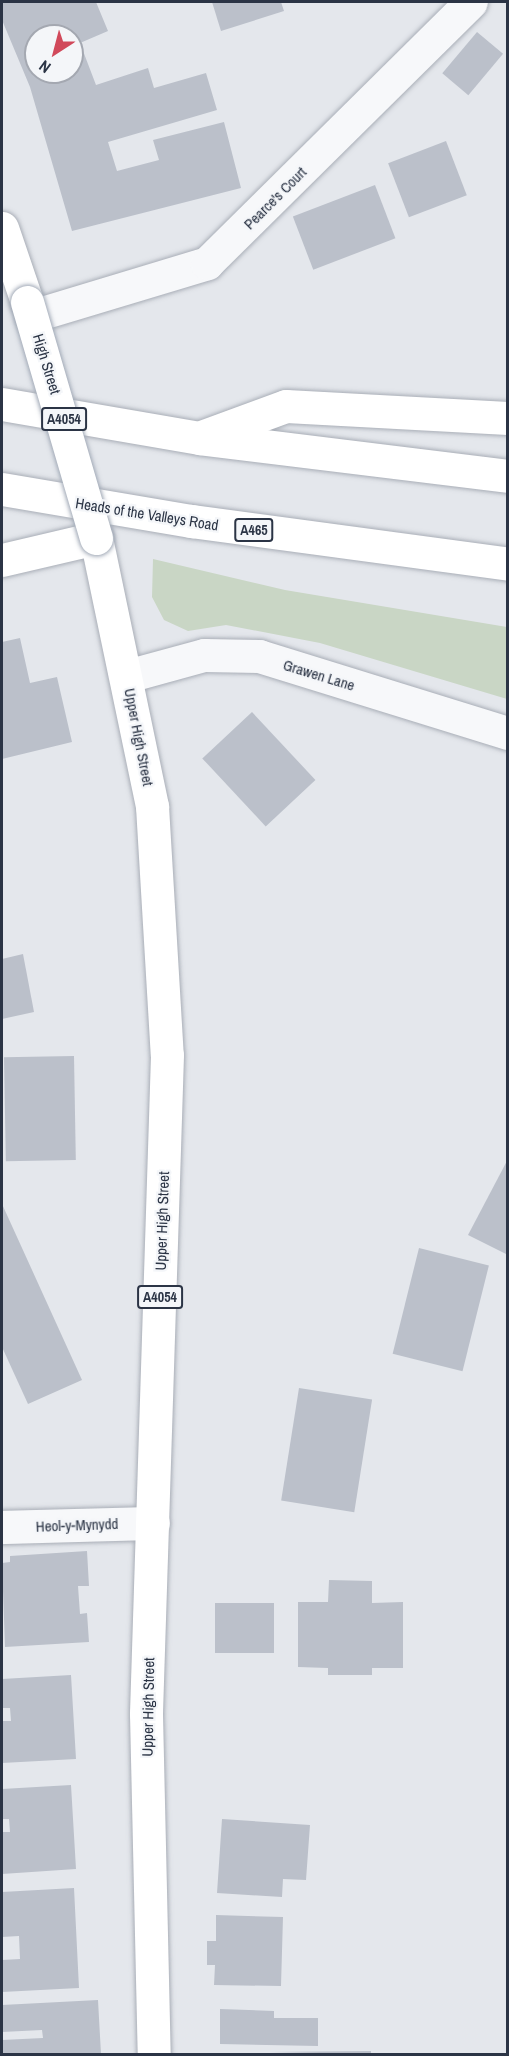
<!DOCTYPE html>
<style>
body{margin:0}
#map{position:relative;width:509px;height:2056px;overflow:hidden;background:#e4e7ec;font-family:"Archivo Narrow",sans-serif}
div>[style]{position:absolute}
.green>*{inset:0;background:#c9d6c5}
.building>*{inset:0;background:#bbc0ca;transform-origin:0 0}
.roads{filter:drop-shadow(0 0 2px #a9aeb7) drop-shadow(0 0 2px #a9aeb7)}
.street>*{height:33px;margin:-16.5px;padding:0 16.5px;transform-origin:16.5px;border-radius:16.5px;background:#f7f8fa}
.secondary>*{height:33px;margin:-16.5px;padding:0 16.5px;transform-origin:16.5px;border-radius:16.5px;background:#fff}
.primary>*{height:33px;margin:-16.5px;padding:0 16.5px;transform-origin:16.5px;border-radius:16.5px;background:#fff}
.highway>*{height:33px;margin:-16.5px;padding:0 16.5px;transform-origin:16.5px;border-radius:16.5px;background:#fff}
.bridges{filter:drop-shadow(0 0 2px #a3abb8) drop-shadow(0 0 2px #a3abb8)}
.primary-bridge>*{height:33px;margin:-16.5px;padding:0 16.5px;transform-origin:16.5px;border-radius:16.5px;background:#fff}
span{translate:-50% -50%;white-space:nowrap;text-align:center;line-height:1.15;-webkit-text-stroke:4.5px #f4f6f9;paint-order:stroke}
.shield-label span{padding:2px 4px;background:#f4f6f9;border:2px solid;border-radius:4px;-webkit-text-stroke-width:0}
.shield-label{font-size:14px;color:#2b3445;font-weight:700}
.street-label{font-size:15px;color:#2b3445}
.frame{position:absolute;inset:0;border:3px solid #2b3445;pointer-events:none}
.north{position:absolute;left:24px;top:24px;width:60px;height:60px;box-sizing:border-box;background:#f4f6f9;border:2px solid #a4a8b1;border-radius:50%;rotate:216deg;font-size:16px;font-weight:700;line-height:24px;text-align:center;color:#2b3445}
.north::after{content:'';display:block;margin:auto;width:21px;height:27px;background:#d1495b;clip-path:polygon(50% 0,100% 100%,50% 72%,0 100%)}
</style>
<div id="map">
<div class="green">
<div style="clip-path:polygon(153px 559px,285px 590px,507px 627px,507px 699px,320px 643px,226px 625px,188px 631px,164px 620px,152px 597px)"></div>
</div>
<div class="building">
<div style="clip-path:polygon(evenodd,2px 2px,96px 2px,108px 31px,80px 43px,96px 85px,148px 68px,154px 88px,206px 73px,217px 110px,108px 142px,117px 171px,159px 160px,153px 140px,224px 122px,241px 188px,72px 231px,30px 87px,2px 20px,2px 2px,36px 36px,72px 36px,72px 72px,36px 72px,36px 36px)"></div>
<div style="clip-path:polygon(212px 2px,281px 2px,284px 11px,221px 31px)"></div>
<div style="left:477px;top:32px;width:34px;height:54px;rotate:40deg"></div>
<div style="left:446px;top:141px;width:58px;height:62px;rotate:69deg"></div>
<div style="left:375px;top:185px;width:57px;height:88px;rotate:69deg"></div>
<div style="clip-path:polygon(20px 638px,30px 683px,57px 677px,72px 742px,2px 759px,2px 642px)"></div>
<div style="left:252px;top:712px;width:93px;height:68px;rotate:47deg"></div>
<div style="clip-path:polygon(23px 954px,34px 1012px,2px 1019px,2px 959px)"></div>
<div style="left:74px;top:1056px;width:104px;height:70px;rotate:89deg"></div>
<div style="clip-path:polygon(508px 1159px,508px 1255px,468px 1235px)"></div>
<div style="clip-path:polygon(2px 1204px,82px 1380px,28px 1404px,2px 1347px)"></div>
<div style="left:419px;top:1248px;width:72px;height:109px;rotate:14deg"></div>
<div style="left:299px;top:1388px;width:74px;height:114px;rotate:9deg"></div>
<div style="clip-path:polygon(87px 1551px,89px 1586px,78px 1586px,80px 1614px,87px 1613px,89px 1642px,5px 1647px,2px 1563px,10px 1562px,10px 1556px)"></div>
<div style="clip-path:polygon(329px 1580px,372px 1581px,372px 1603px,403px 1602px,403px 1668px,372px 1668px,372px 1675px,328px 1675px,328px 1668px,298px 1667px,298px 1602px,328px 1602px)"></div>
<div style="left:215px;top:1603px;width:59px;height:50px"></div>
<div style="clip-path:polygon(71px 1675px,76px 1759px,2px 1763px,2px 1721px,11px 1721px,10px 1708px,2px 1708px,2px 1679px)"></div>
<div style="clip-path:polygon(71px 1785px,76px 1869px,2px 1874px,2px 1832px,10px 1832px,9px 1819px,2px 1819px,2px 1789px)"></div>
<div style="clip-path:polygon(222px 1819px,310px 1825px,306px 1880px,283px 1879px,282px 1897px,217px 1893px)"></div>
<div style="clip-path:polygon(74px 1888px,79px 1988px,2px 1992px,2px 1960px,20px 1959px,19px 1936px,2px 1937px,2px 1892px)"></div>
<div style="clip-path:polygon(216px 1915px,283px 1917px,281px 1986px,214px 1985px,215px 1965px,207px 1965px,207px 1941px,216px 1941px)"></div>
<div style="clip-path:polygon(98px 2000px,101px 2054px,2px 2054px,2px 2040px,43px 2038px,42px 2030px,2px 2032px,2px 2005px)"></div>
<div style="clip-path:polygon(220px 2009px,274px 2011px,274px 2018px,318px 2018px,318px 2046px,220px 2044px)"></div>
<div style="clip-path:polygon(371px 2051px,371px 2054px,269px 2052px)"></div>
</div>
<div class="roads">
<div class="street">
<div style="left:32px;top:316px;width:183px;rotate:-16.8deg"></div>
<div style="left:207px;top:263px;width:371px;rotate:-44.7deg"></div>
<div style="left:127px;top:676px;width:80px;rotate:-15.3deg"></div>
<div style="left:204px;top:655px;width:55px;rotate:1deg"></div>
<div style="left:259px;top:656px;width:261px;rotate:17.2deg"></div>
<div style="left:2px;top:1527px;width:151px;rotate:-1.5deg"></div>
</div>
<div class="secondary">
<div style="left:2px;top:560px;width:97px;rotate:-13.2deg"></div>
</div>
<div class="primary">
<div style="left:2px;top:228px;width:78px;rotate:71.3deg"></div>
<div style="left:96px;top:538px;width:274px;rotate:78.2deg"></div>
<div style="left:152px;top:806px;width:249px;rotate:86.6deg"></div>
<div style="left:167px;top:1055px;width:659px;rotate:91.83deg"></div>
<div style="left:146px;top:1714px;width:340px;rotate:88.7deg"></div>
</div>
<div class="highway">
<div style="left:2px;top:404px;width:200px;rotate:9.8deg"></div>
<div style="left:199px;top:438px;width:311px;rotate:7deg"></div>
<div style="left:204px;top:436px;width:87px;rotate:-20.1deg"></div>
<div style="left:286px;top:406px;width:222px;rotate:3.1deg"></div>
<div style="left:2px;top:489px;width:193px;rotate:9.6deg"></div>
<div style="left:192px;top:521px;width:319px;rotate:7.7deg"></div>
</div>
</div>
<div class="bridges">
<div class="primary-bridge">
<div style="left:27px;top:302px;width:246px;rotate:73.7deg"></div>
</div>
</div>
<div class="shield-label">
<span style="left:64px;top:419px">A4054</span>
<span style="left:254px;top:530px">A465</span>
<span style="left:160px;top:1297px">A4054</span>
</div>
<div class="street-label">
<span style="left:275px;top:198px;rotate:-45deg">Pearce's Court</span>
<span style="left:47px;top:364px;rotate:73deg">High Street</span>
<span style="left:147px;top:514px;rotate:9deg">Heads of the Valleys Road</span>
<span style="left:319px;top:675px;rotate:17deg">Grawen Lane</span>
<span style="left:139px;top:737px;rotate:79deg">Upper High Street</span>
<span style="left:162px;top:1221px;rotate:-88deg">Upper High Street</span>
<span style="left:77px;top:1525px;rotate:-2deg">Heol-y-Mynydd</span>
<span style="left:148px;top:1707px;rotate:-89deg">Upper High Street</span>
</div>
<div class="frame"></div>
<div class="north">N</div>
</div>
